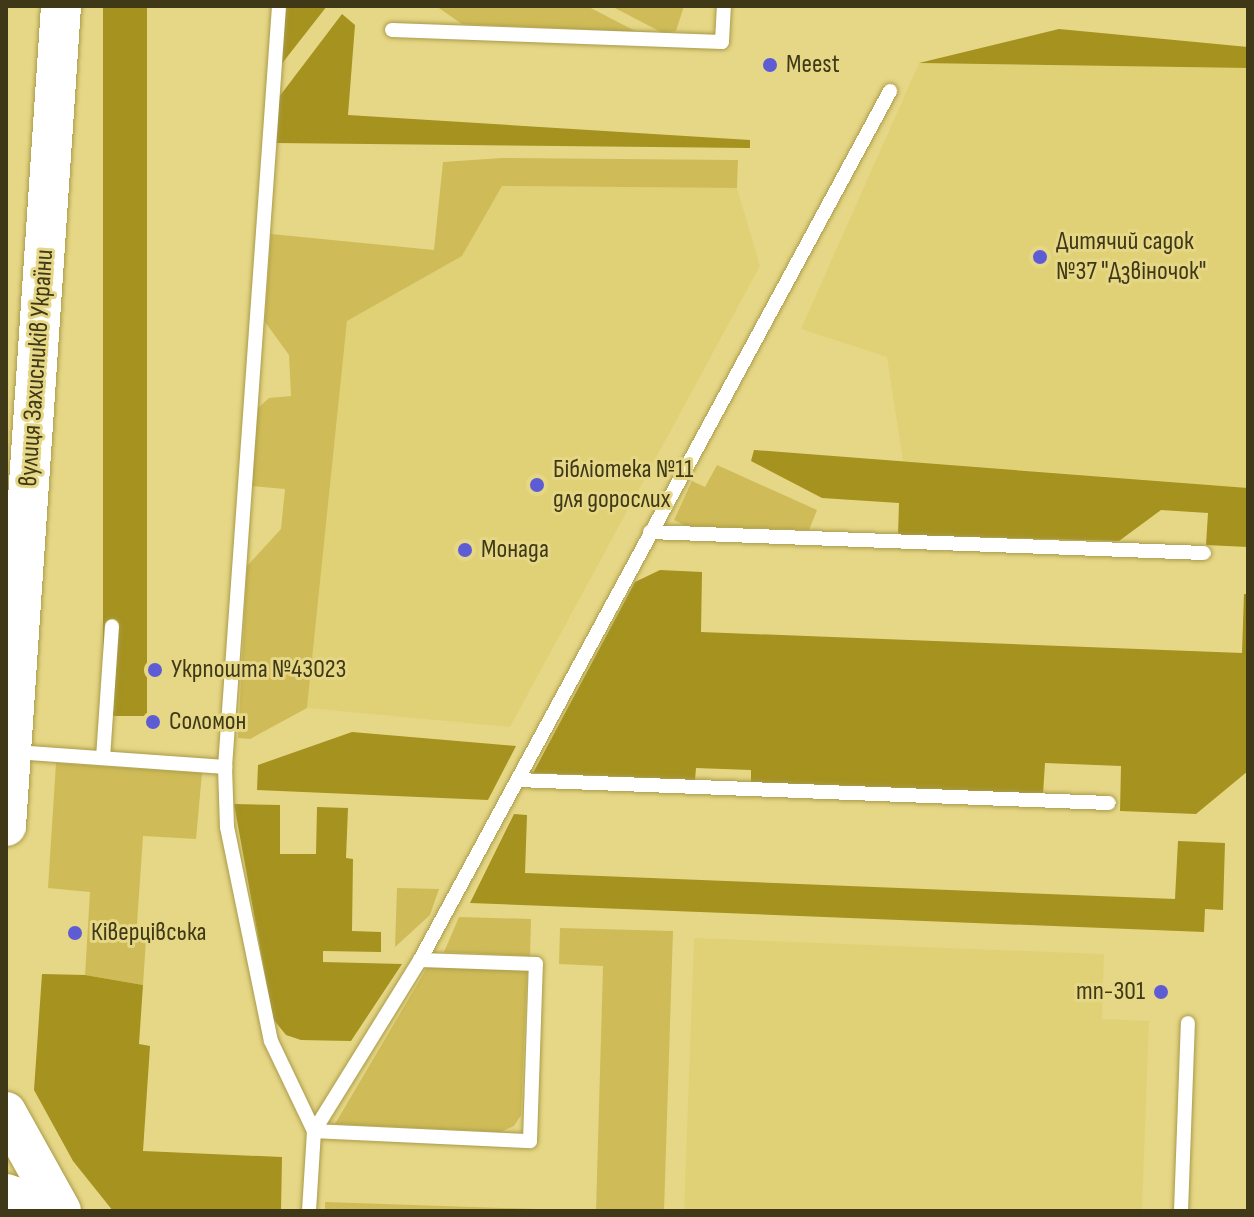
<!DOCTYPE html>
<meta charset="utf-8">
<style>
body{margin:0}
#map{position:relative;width:1254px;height:1217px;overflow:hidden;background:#e6d786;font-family:"Sofia Sans Condensed",sans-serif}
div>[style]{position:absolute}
.built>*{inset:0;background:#e1d176}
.green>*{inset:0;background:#cfbc58}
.forest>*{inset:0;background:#a5921f;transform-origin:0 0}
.roads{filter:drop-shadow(0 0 2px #aa9b4a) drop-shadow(0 0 2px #aa9b4a)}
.service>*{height:14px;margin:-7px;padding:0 7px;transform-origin:7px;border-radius:7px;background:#fff}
.secondary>*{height:40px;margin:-20px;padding:0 20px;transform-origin:20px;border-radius:20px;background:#fff}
.dots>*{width:22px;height:22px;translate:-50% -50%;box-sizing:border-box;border:4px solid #e6d786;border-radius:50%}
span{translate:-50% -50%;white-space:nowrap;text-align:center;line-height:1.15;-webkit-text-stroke:6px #e6d786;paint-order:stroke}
.poi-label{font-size:26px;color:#3f3917}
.left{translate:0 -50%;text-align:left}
.right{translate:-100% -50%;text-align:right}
.street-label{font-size:26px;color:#3f3917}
.frame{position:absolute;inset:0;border:8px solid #3f3917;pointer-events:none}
</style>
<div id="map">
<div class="built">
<div style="clip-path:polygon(919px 63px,1248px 68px,1248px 488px,903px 461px,887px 357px,801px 329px)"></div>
<div style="clip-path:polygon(501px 186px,737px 188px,760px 266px,510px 727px,307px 708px,347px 321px,462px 256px)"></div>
<div style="clip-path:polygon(694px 938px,1104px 954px,1102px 1019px,1149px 1021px,1142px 1211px,684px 1211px)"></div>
</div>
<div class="green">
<div style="clip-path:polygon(436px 6px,587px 6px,637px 32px,462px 24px)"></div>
<div style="clip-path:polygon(611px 6px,684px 6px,676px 31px,663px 33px)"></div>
<div style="clip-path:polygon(502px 158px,738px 160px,737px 188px,502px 186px,462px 256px,347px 321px,307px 708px,250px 739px,238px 738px,247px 566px,281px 529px,285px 489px,252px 486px,258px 408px,269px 398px,291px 396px,289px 355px,265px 322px,271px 234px,434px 250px,443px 162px)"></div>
<div style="clip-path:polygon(717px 465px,817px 510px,809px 530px,686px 526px,674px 520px,692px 481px,705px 487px)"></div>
<div style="clip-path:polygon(56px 763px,202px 773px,196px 839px,143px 836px,136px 939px,146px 940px,143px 985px,85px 975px,90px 892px,48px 888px)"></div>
<div style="clip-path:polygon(397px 888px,439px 889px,430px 915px,395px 947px)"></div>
<div style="clip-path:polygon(459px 917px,531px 919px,530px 956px,444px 952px)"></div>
<div style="clip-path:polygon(560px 928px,673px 931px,664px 1211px,325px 1211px,325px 1202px,596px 1211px,603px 966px,559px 964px)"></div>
<div style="clip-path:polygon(428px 966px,527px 971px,521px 1115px,514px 1126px,500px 1132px,335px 1124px)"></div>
</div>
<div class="forest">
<div style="left:103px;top:6px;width:44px;height:710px"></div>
<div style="clip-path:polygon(286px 6px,327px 6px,280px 66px)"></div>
<div style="clip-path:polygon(342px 14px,355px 25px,348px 115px,750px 140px,750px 148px,275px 143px,279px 97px)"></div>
<div style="clip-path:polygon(1059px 29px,1248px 47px,1248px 68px,919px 63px)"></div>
<div style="clip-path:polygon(754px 450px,1248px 488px,1248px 547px,1206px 545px,1208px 513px,1161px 510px,1119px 541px,898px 535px,899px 503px,822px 498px,751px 461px)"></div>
<div style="clip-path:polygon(660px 570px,702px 572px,701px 632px,1242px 653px,1244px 594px,1248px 594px,1248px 771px,1196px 814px,1120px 811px,1121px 766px,1045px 763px,1043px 794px,751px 782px,751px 770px,696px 768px,695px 780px,533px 773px,635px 582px)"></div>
<div style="clip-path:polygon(352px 732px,516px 746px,488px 800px,257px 790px,258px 765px)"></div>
<div style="clip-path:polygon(234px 804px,280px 805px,280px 854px,316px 854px,317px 807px,348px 808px,346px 858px,353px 859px,352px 931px,381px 932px,381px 952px,323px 951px,323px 962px,402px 964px,351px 1041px,301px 1040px,286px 1035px,273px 1019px)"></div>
<div style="clip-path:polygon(514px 814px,527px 815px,525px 873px,1175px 899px,1178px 841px,1225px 843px,1223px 910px,1205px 909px,1204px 932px,470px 903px)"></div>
<div style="clip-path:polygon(42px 974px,85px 975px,143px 985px,139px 1044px,150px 1046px,143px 1151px,282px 1157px,281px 1211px,113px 1211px,73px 1161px,34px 1090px)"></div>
</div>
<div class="roads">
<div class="service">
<div style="left:392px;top:30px;width:330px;rotate:2.1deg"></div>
<div style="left:722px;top:42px;width:36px;rotate:-87deg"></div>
<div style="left:650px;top:532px;width:554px;rotate:2.17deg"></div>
<div style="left:15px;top:752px;width:211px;rotate:4.1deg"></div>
<div style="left:225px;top:767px;width:763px;rotate:-85.94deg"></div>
<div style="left:103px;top:758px;width:132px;rotate:-86.1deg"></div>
<div style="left:225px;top:767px;width:60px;rotate:88.1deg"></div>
<div style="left:227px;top:827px;width:218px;rotate:78.4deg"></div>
<div style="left:271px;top:1041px;width:100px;rotate:64.5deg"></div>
<div style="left:314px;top:1131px;width:216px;rotate:2.7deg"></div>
<div style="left:530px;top:1141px;width:177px;rotate:-88.1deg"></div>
<div style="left:536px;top:964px;width:116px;rotate:-178deg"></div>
<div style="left:518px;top:780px;width:591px;rotate:2.23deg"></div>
<div style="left:309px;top:1211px;width:80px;rotate:-86.4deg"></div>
<div style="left:314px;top:1131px;width:201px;rotate:-58.2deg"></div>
<div style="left:420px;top:960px;width:988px;rotate:-61.59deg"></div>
<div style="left:1181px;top:1211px;width:188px;rotate:-87.9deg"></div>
</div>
<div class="secondary">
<div style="left:6px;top:826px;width:822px;rotate:-86.16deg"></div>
<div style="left:6px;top:1112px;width:113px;rotate:60.9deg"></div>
<div style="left:6px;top:1194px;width:53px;rotate:18.8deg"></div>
</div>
</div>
<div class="dots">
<div style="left:770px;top:65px;background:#5d5cd5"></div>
<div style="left:1040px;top:257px;background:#5d5cd5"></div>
<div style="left:537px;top:485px;background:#5d5cd5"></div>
<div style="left:465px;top:550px;background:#5d5cd5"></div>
<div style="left:155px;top:670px;background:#5d5cd5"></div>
<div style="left:153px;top:722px;background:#5d5cd5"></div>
<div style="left:75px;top:933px;background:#5d5cd5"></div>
<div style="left:1161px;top:992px;background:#5d5cd5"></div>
</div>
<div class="poi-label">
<span class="left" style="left:786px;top:65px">Meest</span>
<span class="left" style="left:1056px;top:257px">Дитячий садок<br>№37 "Дзвіночок"</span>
<span class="left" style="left:553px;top:485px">Бібліотека №11<br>для дорослих</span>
<span class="left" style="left:481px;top:550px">Монада</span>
<span class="left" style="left:171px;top:670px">Укрпошта №43023</span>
<span class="left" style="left:169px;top:722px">Соломон</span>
<span class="left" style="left:91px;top:933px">Ківерцівська</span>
<span class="right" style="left:1145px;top:992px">тп-301</span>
</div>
<div class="street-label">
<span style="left:37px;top:368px;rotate:-86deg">вулиця Захисників України</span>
</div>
<div class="frame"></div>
</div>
